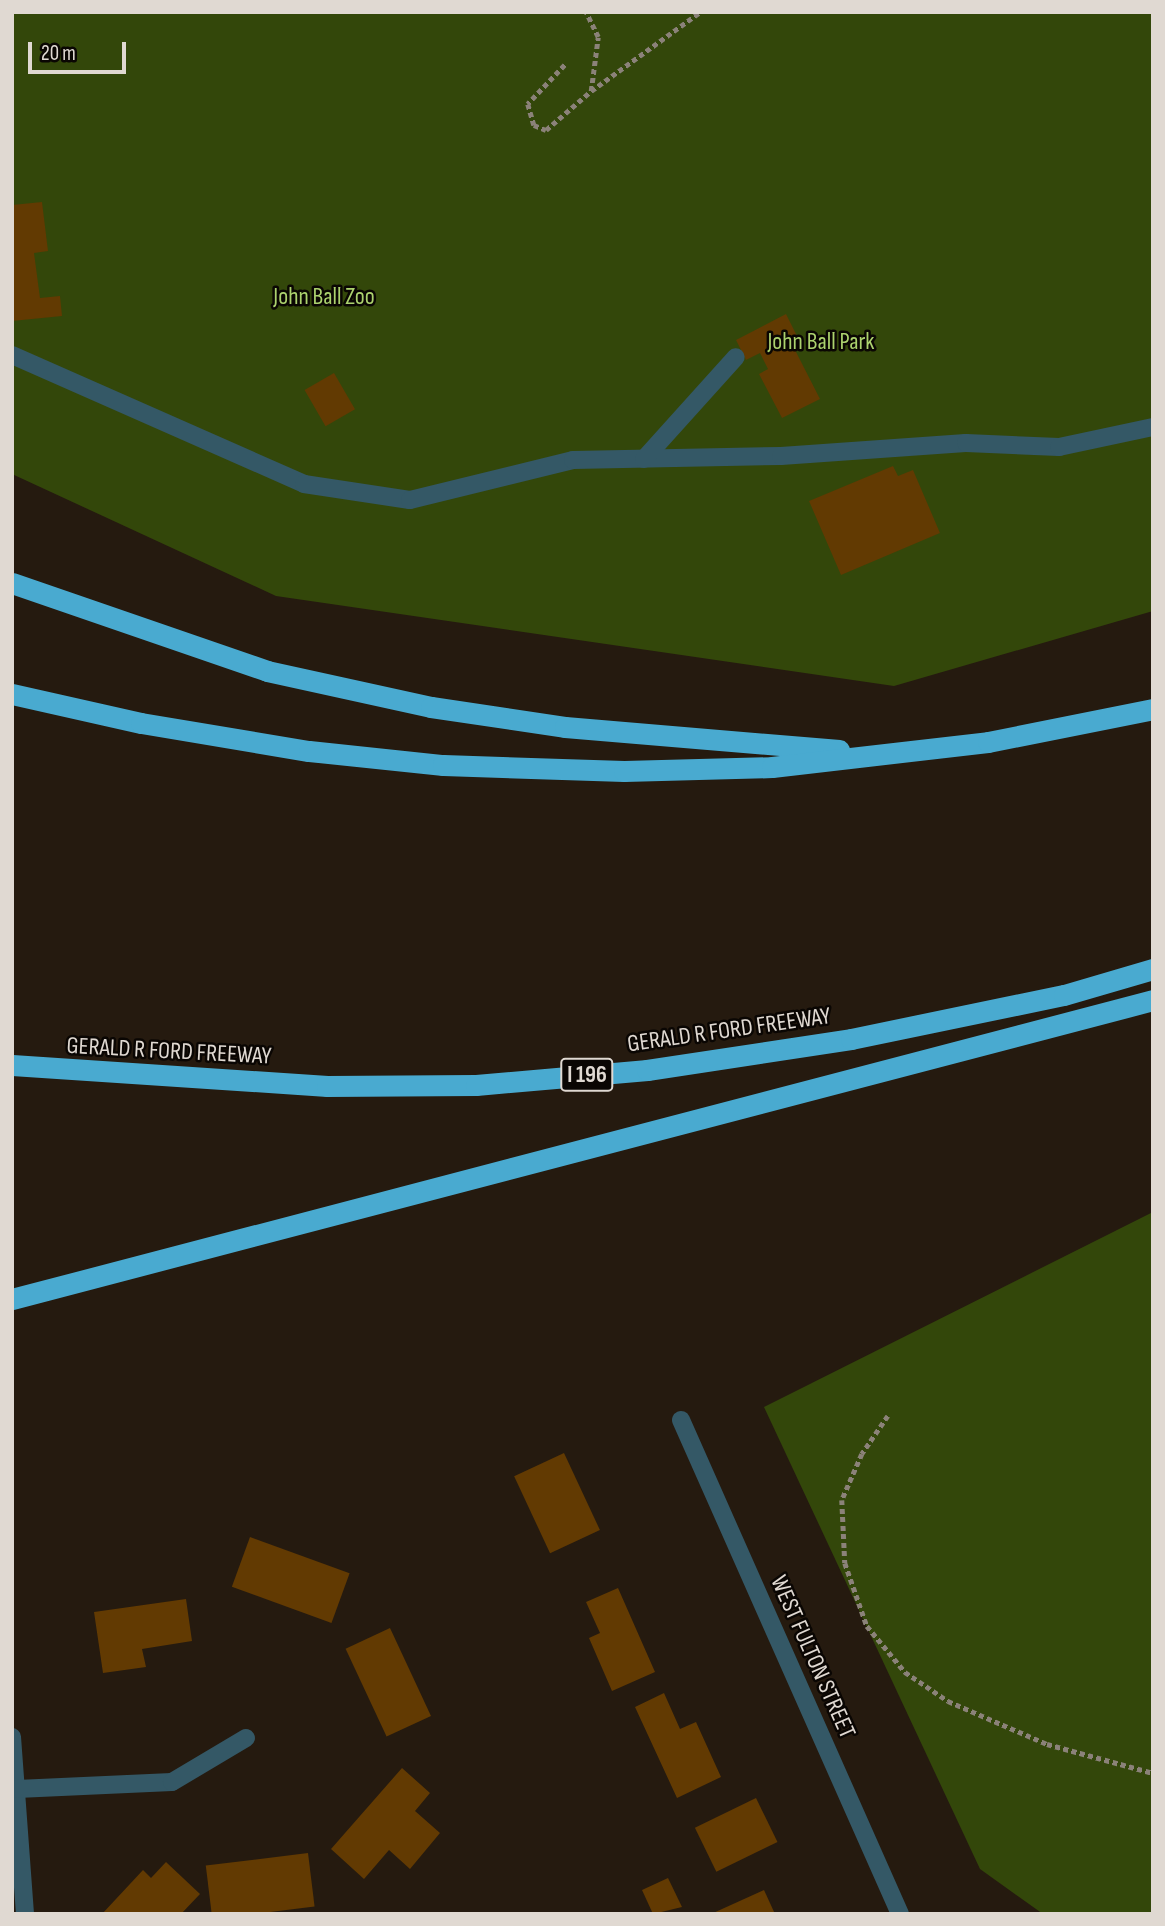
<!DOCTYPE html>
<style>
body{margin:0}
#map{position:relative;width:1165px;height:1926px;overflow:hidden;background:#251a0f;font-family:"Sofia Sans Condensed",sans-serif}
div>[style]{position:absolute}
.green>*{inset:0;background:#33470a}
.building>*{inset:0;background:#623a02;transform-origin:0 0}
.path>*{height:4.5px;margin-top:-2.25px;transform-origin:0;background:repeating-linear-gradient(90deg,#8b8279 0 5px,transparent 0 8.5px)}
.service>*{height:18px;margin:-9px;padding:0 9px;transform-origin:9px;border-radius:9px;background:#345866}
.minor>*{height:18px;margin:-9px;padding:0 9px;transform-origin:9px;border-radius:9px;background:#345866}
.motorway>*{height:21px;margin:-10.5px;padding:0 10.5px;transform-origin:10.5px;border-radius:10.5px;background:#49aad0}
span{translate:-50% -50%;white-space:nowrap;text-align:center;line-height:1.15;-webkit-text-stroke:5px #0a0603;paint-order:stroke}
.shield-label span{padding:2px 5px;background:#0a0603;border:2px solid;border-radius:5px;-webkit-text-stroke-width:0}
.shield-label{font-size:23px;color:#e0d9d2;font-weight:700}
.park-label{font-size:24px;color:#acd26e}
.street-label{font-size:24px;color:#e0d9d2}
.frame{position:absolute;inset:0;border:14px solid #e0d9d2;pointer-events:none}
.scale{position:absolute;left:28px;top:42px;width:98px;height:32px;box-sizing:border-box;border:4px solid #e0d9d2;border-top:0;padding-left:9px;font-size:21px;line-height:24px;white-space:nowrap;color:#e0d9d2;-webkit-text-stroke:5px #0a0603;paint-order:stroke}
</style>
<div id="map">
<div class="green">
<div style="clip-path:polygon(12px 12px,1153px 12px,1153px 611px,894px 686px,276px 596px,12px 474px)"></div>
<div style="clip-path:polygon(1153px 1212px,1153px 1914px,1043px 1914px,980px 1869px,764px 1407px)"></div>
</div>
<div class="building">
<div style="clip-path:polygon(42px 202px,48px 251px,34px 253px,40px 298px,60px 296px,62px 316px,12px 321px,12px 205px)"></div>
<div style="clip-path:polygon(786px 314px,801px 344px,794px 348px,820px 399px,782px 418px,759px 374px,768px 369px,760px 353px,746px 360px,736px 340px)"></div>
<div style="left:334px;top:373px;width:42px;height:34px;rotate:60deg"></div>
<div style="clip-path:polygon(893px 466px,898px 476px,913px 470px,940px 533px,841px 575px,809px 501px)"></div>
<div style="left:564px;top:1453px;width:85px;height:55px;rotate:65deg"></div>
<div style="left:250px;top:1537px;width:106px;height:53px;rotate:20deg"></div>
<div style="clip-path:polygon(618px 1588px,655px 1672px,612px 1691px,589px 1638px,600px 1633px,586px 1602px)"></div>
<div style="clip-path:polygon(186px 1599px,192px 1641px,142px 1649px,146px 1667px,103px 1673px,94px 1612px)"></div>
<div style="left:390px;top:1628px;width:97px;height:49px;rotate:65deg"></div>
<div style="clip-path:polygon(664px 1693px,680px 1729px,696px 1722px,721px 1777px,677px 1798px,635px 1707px)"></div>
<div style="clip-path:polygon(402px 1768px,430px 1793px,415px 1811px,440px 1833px,410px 1869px,389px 1850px,364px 1879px,331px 1849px)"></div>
<div style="left:756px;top:1798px;width:49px;height:68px;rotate:64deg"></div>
<div style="left:308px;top:1853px;width:54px;height:103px;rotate:83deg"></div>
<div style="clip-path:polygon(166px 1862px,200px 1894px,181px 1914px,102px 1914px,143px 1870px,151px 1878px)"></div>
<div style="clip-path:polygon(668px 1878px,682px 1907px,653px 1914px,642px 1890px)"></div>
<div style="clip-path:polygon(764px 1890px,775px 1914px,711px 1914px)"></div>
</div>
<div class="path">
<div style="left:565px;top:65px;width:54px;rotate:133.5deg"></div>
<div style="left:528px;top:104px;width:22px;rotate:74deg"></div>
<div style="left:534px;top:125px;width:13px;rotate:23deg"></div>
<div style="left:546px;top:130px;width:60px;rotate:-40.9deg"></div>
<div style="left:591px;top:91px;width:54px;rotate:-82.6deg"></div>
<div style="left:598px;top:37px;width:28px;rotate:-116deg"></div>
<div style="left:591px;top:91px;width:135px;rotate:-35.9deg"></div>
<div style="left:888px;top:1416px;width:46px;rotate:124.4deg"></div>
<div style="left:862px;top:1454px;width:50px;rotate:113.5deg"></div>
<div style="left:842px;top:1500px;width:63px;rotate:87.3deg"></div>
<div style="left:845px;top:1563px;width:67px;rotate:70.8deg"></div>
<div style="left:867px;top:1626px;width:60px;rotate:50.4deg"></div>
<div style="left:905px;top:1672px;width:52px;rotate:34deg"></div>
<div style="left:948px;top:1701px;width:108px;rotate:23.5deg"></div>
<div style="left:1047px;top:1744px;width:110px;rotate:15.3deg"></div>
</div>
<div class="service">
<div style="left:12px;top:355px;width:319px;rotate:23.8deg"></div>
<div style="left:304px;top:484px;width:107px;rotate:8.6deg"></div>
<div style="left:410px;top:500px;width:168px;rotate:-13.8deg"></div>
<div style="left:573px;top:460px;width:208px;rotate:-1.1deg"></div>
<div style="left:781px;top:456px;width:185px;rotate:-4deg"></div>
<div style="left:966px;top:443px;width:93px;rotate:2.5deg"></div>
<div style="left:1059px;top:447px;width:96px;rotate:-12deg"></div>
<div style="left:644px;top:459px;width:137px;rotate:-48deg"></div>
</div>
<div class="minor">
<div style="left:681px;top:1420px;width:540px;rotate:66.09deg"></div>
<div style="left:12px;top:1737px;width:177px;rotate:85.8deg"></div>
<div style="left:17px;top:1789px;width:155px;rotate:-2.6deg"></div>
<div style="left:172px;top:1782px;width:86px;rotate:-30.7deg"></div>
</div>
<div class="motorway">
<div style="left:12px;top:583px;width:270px;rotate:19deg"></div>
<div style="left:267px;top:671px;width:168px;rotate:12.4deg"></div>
<div style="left:431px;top:707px;width:135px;rotate:8.5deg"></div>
<div style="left:565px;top:727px;width:275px;rotate:4.8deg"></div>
<div style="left:12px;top:694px;width:132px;rotate:12.7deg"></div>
<div style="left:141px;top:723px;width:170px;rotate:9.5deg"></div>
<div style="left:309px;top:751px;width:135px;rotate:6deg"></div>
<div style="left:443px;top:765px;width:181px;rotate:1.9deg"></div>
<div style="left:624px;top:771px;width:148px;rotate:-1.5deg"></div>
<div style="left:772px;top:767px;width:217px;rotate:-6.6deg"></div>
<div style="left:988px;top:742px;width:168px;rotate:-11.3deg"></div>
<div style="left:12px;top:1065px;width:316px;rotate:3.8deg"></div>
<div style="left:327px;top:1086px;width:149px;rotate:-0.4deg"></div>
<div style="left:476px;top:1085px;width:172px;rotate:-5deg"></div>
<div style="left:647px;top:1070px;width:206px;rotate:-8.6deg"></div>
<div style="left:851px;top:1039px;width:217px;rotate:-11.7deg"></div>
<div style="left:1064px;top:995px;width:93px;rotate:-16.3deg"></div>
<div style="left:12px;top:1299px;width:1180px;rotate:-14.68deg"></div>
</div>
<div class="shield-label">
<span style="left:587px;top:1075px">I 196</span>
</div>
<div class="park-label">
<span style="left:324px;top:297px">John Ball Zoo</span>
<span style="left:821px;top:342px">John Ball Park</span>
</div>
<div class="street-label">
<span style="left:729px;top:1030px;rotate:-8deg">GERALD R FORD FREEWAY</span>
<span style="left:169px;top:1051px;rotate:3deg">GERALD R FORD FREEWAY</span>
<span style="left:813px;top:1657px;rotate:66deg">WEST FULTON STREET</span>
</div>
<div class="frame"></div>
<div class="scale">20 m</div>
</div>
